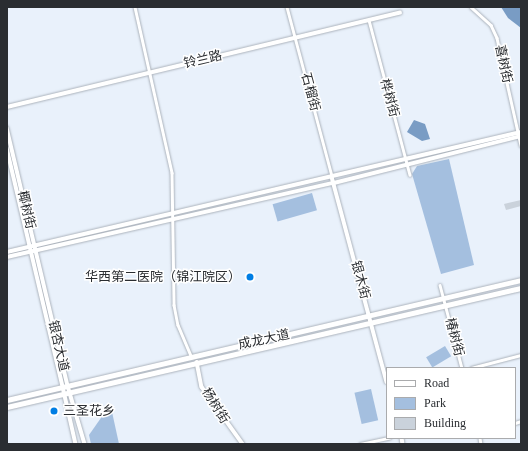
<!DOCTYPE html>
<meta charset="utf-8">
<style>
body{margin:0}
#map{position:relative;width:528px;height:451px;overflow:hidden;background:#e9f1fb;font-family:"Times New Roman","Noto Sans SC",serif}
div>[style]{position:absolute}
.green>*{inset:0;background:#a4bfdf;transform-origin:0 0}
.water>*{inset:0;background:#799cc4}
.building>*{inset:0;background:#cad2db}
.roads{filter:drop-shadow(0 0 1px #acb3bc) drop-shadow(0 0 1px #acb3bc)}
.street>*{height:2.5px;margin:-1.25px;padding:0 1.25px;transform-origin:1.25px;border-radius:1.25px;background:#fff}
.secondary>*{height:3.5px;margin:-1.75px;padding:0 1.75px;transform-origin:1.75px;border-radius:1.75px;background:#fff}
.primary>*{height:3.5px;margin:-1.75px;padding:0 1.75px;transform-origin:1.75px;border-radius:1.75px;background:#fff}
.highway>*{height:4.5px;margin:-2.25px;padding:0 2.25px;transform-origin:2.25px;border-radius:2.25px;background:#fff}
.dots>*{width:11px;height:11px;translate:-50% -50%;box-sizing:border-box;border:2px solid #fff;border-radius:50%}
span{translate:-50% -50%;white-space:nowrap;text-align:center;line-height:1.15;-webkit-text-stroke:3px #fff;paint-order:stroke}
.street-label{font-size:13px;color:#2a2d31}
.poi-label{font-size:13px;color:#2a2d31}
.right{translate:-100% -50%;text-align:right}
.left{translate:0 -50%;text-align:left}
.frame{position:absolute;inset:0;border:8px solid #2a2d31;pointer-events:none}
.legend{position:absolute;left:386px;top:367px;width:130px;height:72px;box-sizing:border-box;background:#fff;border:1px solid #aaabad;margin:0;padding:5px 7px;list-style:none;font-size:12px;color:#2a2d31}
.legend li{display:flex;align-items:center;gap:8px;height:20px}
.legend b{width:20px;border:1px solid #aaabad}
</style>
<div id="map">
<div class="green">
<div style="clip-path:polygon(449px 159px,474px 265px,441px 274px,412px 174px,417px 166px)"></div>
<div style="left:312px;top:193px;width:18px;height:41px;rotate:74deg"></div>
<div style="left:445px;top:346px;width:12px;height:22px;rotate:59deg"></div>
<div style="left:371px;top:389px;width:32px;height:17px;rotate:77deg"></div>
<div style="clip-path:polygon(112px 412px,119px 444px,91px 444px,89px 435px,103px 415px)"></div>
</div>
<div class="water">
<div style="clip-path:polygon(501px 7px,521px 7px,521px 28px,508px 18px)"></div>
<div style="clip-path:polygon(414px 120px,425px 124px,430px 139px,422px 141px,407px 132px)"></div>
</div>
<div class="building">
<div style="clip-path:polygon(521px 200px,521px 206px,506px 210px,504px 204px)"></div>
</div>
<div class="roads">
<div class="street">
<div style="left:135px;top:7px;width:170px;rotate:77.4deg"></div>
<div style="left:172px;top:173px;width:132px;rotate:89.1deg"></div>
<div style="left:174px;top:305px;width:20px;rotate:79deg"></div>
<div style="left:178px;top:325px;width:34px;rotate:67deg"></div>
<div style="left:287px;top:7px;width:175px;rotate:75.1deg"></div>
<div style="left:471px;top:7px;width:27px;rotate:42deg"></div>
<div style="left:491px;top:25px;width:14px;rotate:65deg"></div>
<div style="left:497px;top:38px;width:110px;rotate:77.4deg"></div>
<div style="left:369px;top:20px;width:160px;rotate:75.2deg"></div>
<div style="left:440px;top:285px;width:86px;rotate:75.2deg"></div>
<div style="left:471px;top:368px;width:52px;rotate:-14.6deg"></div>
<div style="left:515px;top:423px;width:6px;rotate:-18deg"></div>
<div style="left:480px;top:438px;width:6px;rotate:81deg"></div>
<div style="left:360px;top:444px;width:30px;rotate:-12deg"></div>
</div>
<div class="secondary">
<div style="left:7px;top:107px;width:404px;rotate:-13.5deg"></div>
<div style="left:7px;top:128px;width:265px;rotate:76.7deg"></div>
<div style="left:7px;top:148px;width:245px;rotate:76.8deg"></div>
<div style="left:332px;top:177px;width:212px;rotate:75deg"></div>
<div style="left:7px;top:252px;width:528px;rotate:-13.14deg"></div>
<div style="left:7px;top:257px;width:335px;rotate:-12.8deg"></div>
<div style="left:334px;top:183px;width:193px;rotate:-14.1deg"></div>
<div style="left:197px;top:362px;width:25px;rotate:79deg"></div>
<div style="left:202px;top:387px;width:70px;rotate:54.3deg"></div>
<div style="left:402px;top:438px;width:6px;rotate:81deg"></div>
</div>
<div class="primary">
<div style="left:68px;top:386px;width:60px;rotate:73.7deg"></div>
<div style="left:63px;top:387px;width:58px;rotate:77.2deg"></div>
</div>
<div class="highway">
<div style="left:7px;top:400px;width:528px;rotate:-13.14deg"></div>
<div style="left:7px;top:407px;width:528px;rotate:-13.04deg"></div>
</div>
</div>
<div class="dots">
<div style="left:250px;top:277px;background:#007ee4"></div>
<div style="left:54px;top:411px;background:#007ee4"></div>
</div>
<div class="street-label">
<span style="left:203px;top:60px;rotate:-13deg">铃兰路</span>
<span style="left:503px;top:64px;rotate:78deg">喜树街</span>
<span style="left:310px;top:92px;rotate:75deg">石榴街</span>
<span style="left:389px;top:98px;rotate:75deg">桦树街</span>
<span style="left:26px;top:210px;rotate:77deg">椰树街</span>
<span style="left:360px;top:280px;rotate:75deg">银木街</span>
<span style="left:454px;top:337px;rotate:76deg">椿树街</span>
<span style="left:264px;top:340px;rotate:-12deg">成龙大道</span>
<span style="left:58px;top:346px;rotate:77deg">银杏大道</span>
<span style="left:215px;top:406px;rotate:58deg">杨树街</span>
</div>
<div class="poi-label">
<span class="right" style="left:241px;top:277px">华西第二医院（锦江院区）</span>
<span class="left" style="left:63px;top:411px">三圣花乡</span>
</div>
<div class="frame"></div>
<ul class="legend">
<li><b style="height:5px;background:#fff"></b>Road</li>
<li><b style="height:11px;background:#a4bfdf"></b>Park</li>
<li><b style="height:11px;background:#cad2db"></b>Building</li>
</ul>
</div>
